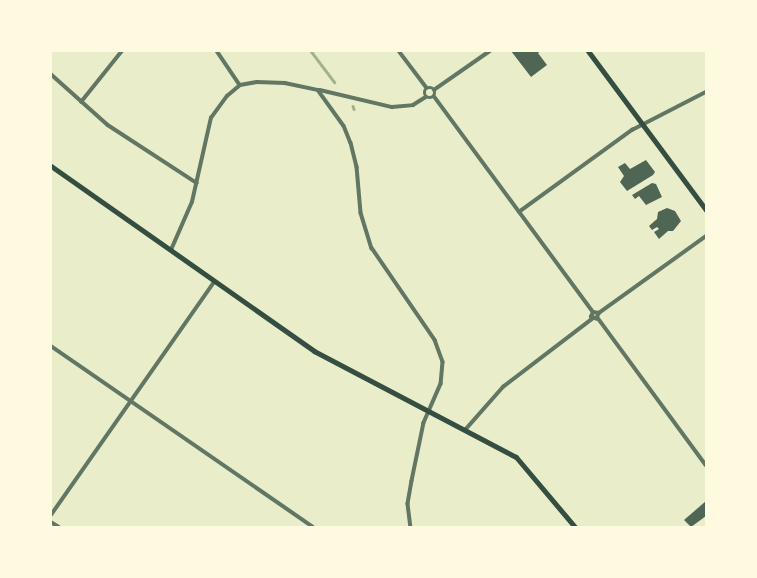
<!DOCTYPE html>
<style>
body{margin:0}
#map{position:relative;width:757px;height:578px;overflow:hidden;background:#e9edc9;font-family:Cabin,sans-serif}
div>[style]{position:absolute}
.stream>*{height:2.5px;margin:-1.25px;padding:0 1.25px;transform-origin:1.25px;border-radius:1.25px;background:#a3b18a}
.building>*{inset:0;background:#4f6655}
.minor>*{height:3.5px;margin:-1.75px;padding:0 1.75px;transform-origin:1.75px;border-radius:1.75px;background:#617663}
.minor>.ring{margin:-1.75px;padding:0;box-sizing:content-box;background:none;border:3.5px solid #617663;border-radius:50%}
.secondary>*{height:5px;margin:-2.5px;padding:0 2.5px;transform-origin:2.5px;border-radius:2.5px;background:#344e41}
.primary>*{height:5px;margin:-2.5px;padding:0 2.5px;transform-origin:2.5px;border-radius:2.5px;background:#344e41}
span{translate:-50% -50%;white-space:nowrap;text-align:center;line-height:1.15;-webkit-text-stroke:7px #fefae0;paint-order:stroke}
.frame{position:absolute;inset:0;border:52px solid #fefae0;pointer-events:none}
</style>
<div id="map">
<div class="stream">
<div style="left:311px;top:51px;width:39px;rotate:53deg"></div>
<div style="left:353px;top:106px;width:3px;rotate:72deg"></div>
</div>
<div class="building">
<div style="clip-path:polygon(511px 51px,541px 51px,538px 53px,547px 65px,531px 77px)"></div>
<div style="clip-path:polygon(646px 160px,655px 172px,653px 175px,627px 191px,620px 182px,624px 176px,618px 167px,625px 163px,630px 169px)"></div>
<div style="clip-path:polygon(652px 183px,656px 184px,662px 197px,646px 205px,639px 196px,635px 199px,632px 195px)"></div>
<div style="clip-path:polygon(667px 208px,675px 211px,681px 221px,673px 231px,668px 231px,659px 239px,654px 232px,659px 229px,657px 227px,652px 230px,649px 226px,657px 219px,658px 212px)"></div>
<div style="clip-path:polygon(706px 501px,706px 516px,691px 527px,684px 520px)"></div>
</div>
<div class="minor">
<div style="left:217px;top:51px;width:41px;rotate:55.9deg"></div>
<div style="left:399px;top:51px;width:46px;rotate:52.9deg"></div>
<div style="left:51px;top:74px;width:76px;rotate:41.8deg"></div>
<div style="left:108px;top:125px;width:106px;rotate:33.1deg"></div>
<div class="ring" style="left:425px;top:88px;width:6.5px;height:6.5px"></div>
<div style="left:320px;top:90px;width:74px;rotate:13.3deg"></div>
<div style="left:392px;top:107px;width:21px;rotate:-5deg"></div>
<div style="left:413px;top:105px;width:15px;rotate:-32deg"></div>
<div style="left:434px;top:90px;width:68px;rotate:-34.9deg"></div>
<div style="left:434px;top:96px;width:268px;rotate:53.6deg"></div>
<div style="left:593px;top:312px;width:6px;rotate:9deg"></div>
<div style="left:599px;top:313px;width:6px;rotate:108deg"></div>
<div style="left:597px;top:319px;width:6px;rotate:-162deg"></div>
<div style="left:591px;top:317px;width:5px;rotate:-68deg"></div>
<div style="left:81px;top:102px;width:65px;rotate:-51.2deg"></div>
<div style="left:519px;top:212px;width:140px;rotate:-36deg"></div>
<div style="left:632px;top:130px;width:83px;rotate:-27.2deg"></div>
<div style="left:171px;top:250px;width:52px;rotate:-66.4deg"></div>
<div style="left:192px;top:202px;width:86px;rotate:-77.3deg"></div>
<div style="left:211px;top:118px;width:27px;rotate:-54deg"></div>
<div style="left:227px;top:96px;width:17px;rotate:-40deg"></div>
<div style="left:240px;top:85px;width:17px;rotate:-10deg"></div>
<div style="left:257px;top:82px;width:28px;rotate:2deg"></div>
<div style="left:285px;top:83px;width:34px;rotate:12deg"></div>
<div style="left:318px;top:90px;width:44px;rotate:54.2deg"></div>
<div style="left:344px;top:126px;width:18px;rotate:68deg"></div>
<div style="left:351px;top:143px;width:25px;rotate:76deg"></div>
<div style="left:357px;top:167px;width:46px;rotate:85deg"></div>
<div style="left:361px;top:213px;width:37px;rotate:73deg"></div>
<div style="left:372px;top:248px;width:112px;rotate:55.6deg"></div>
<div style="left:435px;top:340px;width:23px;rotate:70deg"></div>
<div style="left:443px;top:362px;width:22px;rotate:95deg"></div>
<div style="left:441px;top:384px;width:43px;rotate:113.6deg"></div>
<div style="left:424px;top:423px;width:59px;rotate:101.7deg"></div>
<div style="left:412px;top:481px;width:23px;rotate:100deg"></div>
<div style="left:408px;top:504px;width:23px;rotate:83deg"></div>
<div style="left:599px;top:313px;width:132px;rotate:-35.7deg"></div>
<div style="left:598px;top:318px;width:182px;rotate:53.7deg"></div>
<div style="left:51px;top:346px;width:318px;rotate:34.6deg"></div>
<div style="left:466px;top:429px;width:56px;rotate:-48.6deg"></div>
<div style="left:503px;top:387px;width:112px;rotate:-37.4deg"></div>
<div style="left:51px;top:515px;width:284px;rotate:-55deg"></div>
<div style="left:51px;top:522px;width:9px;rotate:32deg"></div>
</div>
<div class="secondary">
<div style="left:51px;top:166px;width:322px;rotate:35.1deg"></div>
<div style="left:314px;top:351px;width:228px;rotate:27.7deg"></div>
<div style="left:516px;top:457px;width:92px;rotate:49.9deg"></div>
</div>
<div class="primary">
<div style="left:588px;top:51px;width:198px;rotate:53.4deg"></div>
</div>
<div class="frame"></div>
</div>
